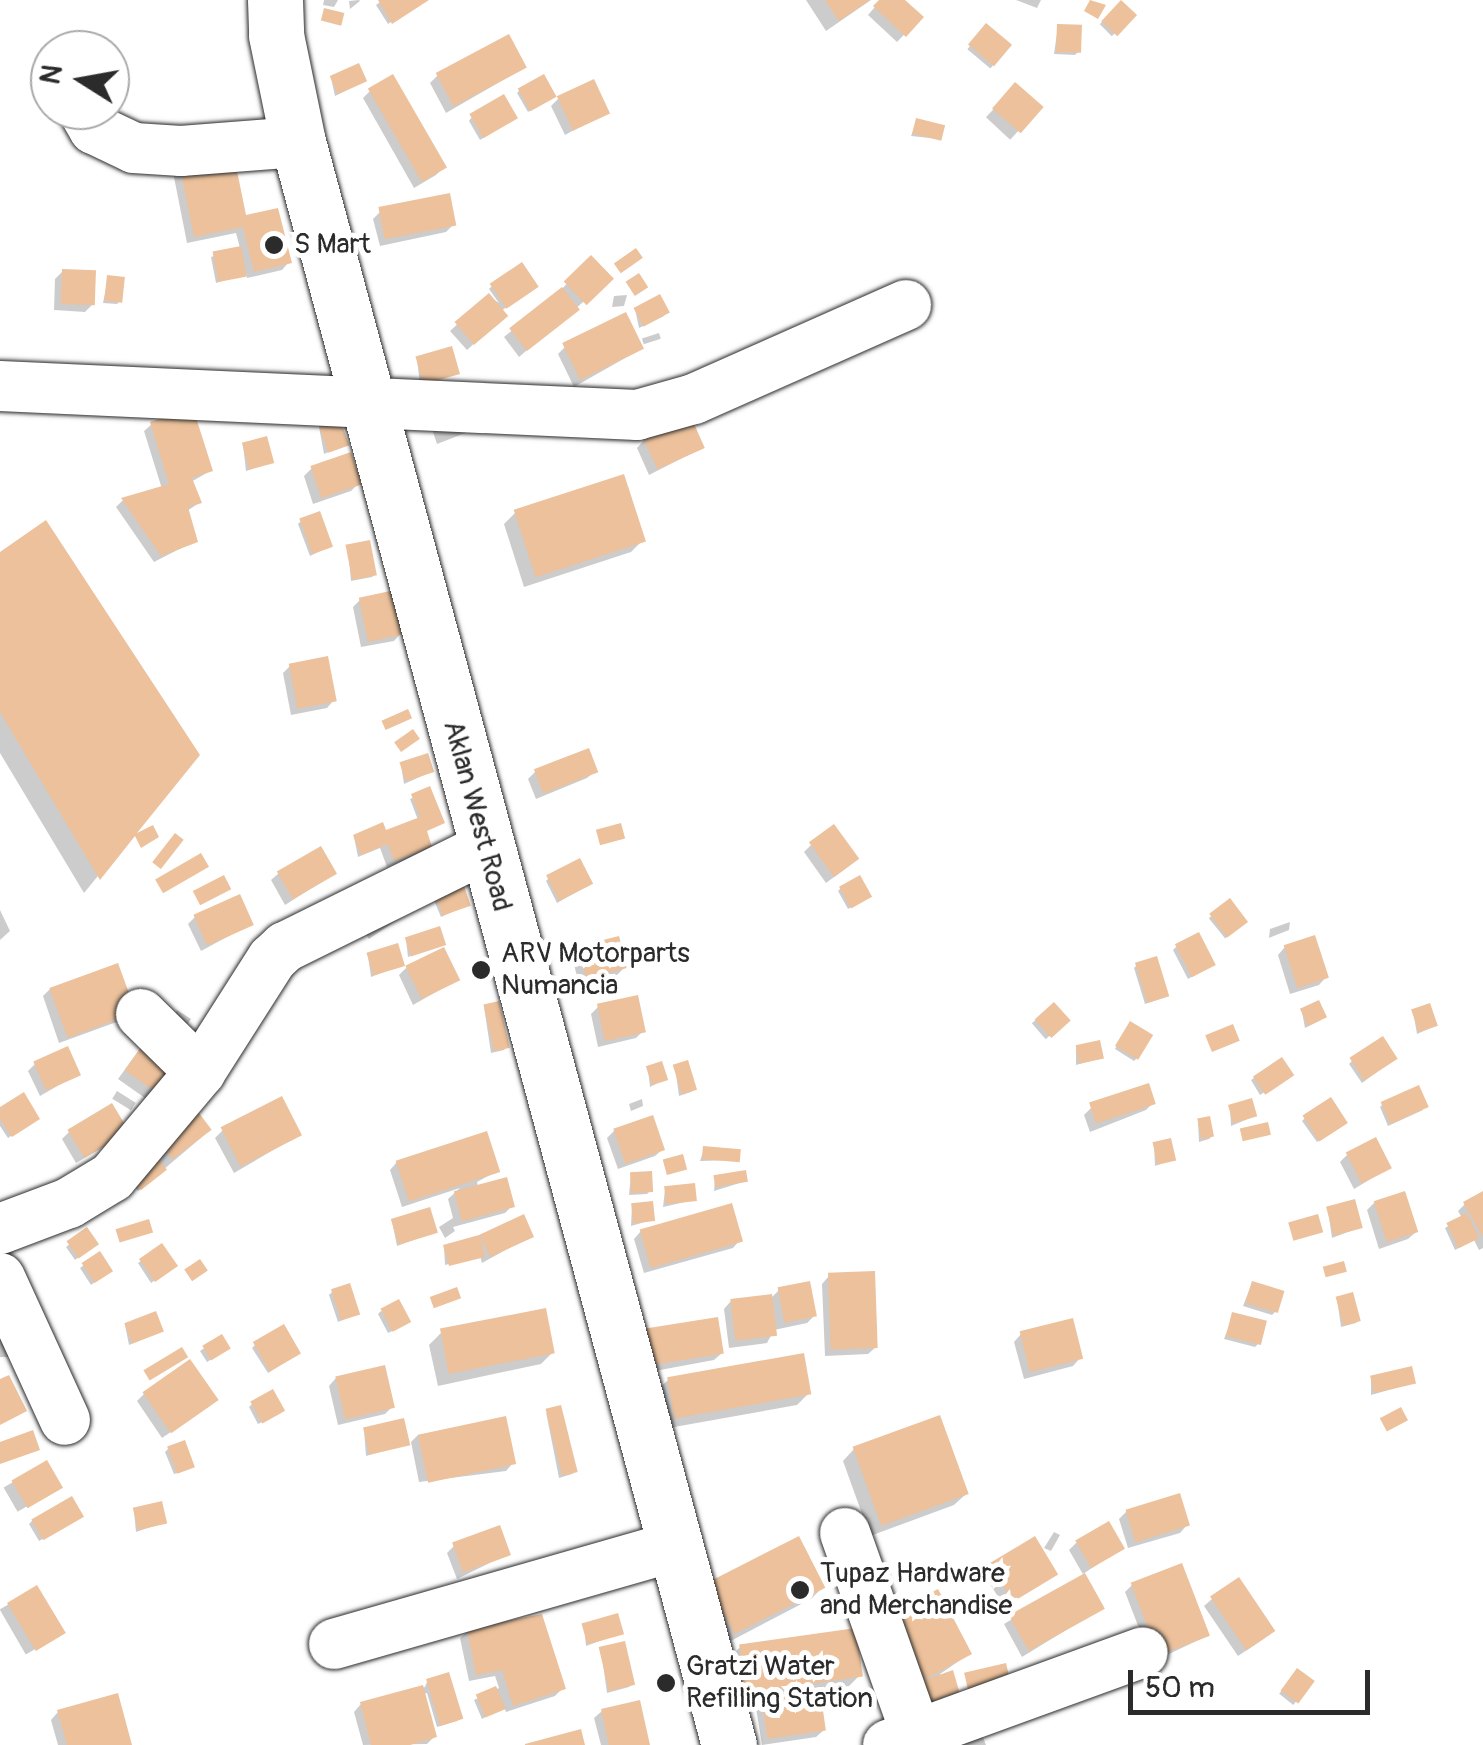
<!DOCTYPE html>
<style>
body{margin:0}
#map{position:relative;width:1483px;height:1745px;overflow:hidden;background:#fff;font-family:Pangolin,sans-serif}
div>[style]{position:absolute}
.shadow>*{inset:0;background:#0003;transform-origin:0 0}
.building>*{inset:0;background:#ecc19b;transform-origin:0 0}
.roads{filter:drop-shadow(0 0 2px #2b2b2b) drop-shadow(0 0 2px #2b2b2b)}
.minor>*{height:50px;margin:-25px;padding:0 25px;transform-origin:25px;border-radius:25px;background:#fff}
.major>*{height:55px;margin:-27.5px;padding:0 27.5px;transform-origin:27.5px;border-radius:27.5px;background:#fff}
.dots>*{width:28px;height:28px;translate:-50% -50%;box-sizing:border-box;border:5px solid #fff;border-radius:50%}
span{translate:-50% -50%;white-space:nowrap;text-align:center;line-height:1.15;-webkit-text-stroke:10px #fff;paint-order:stroke}
.poi-label{font-size:28px;color:#2b2b2b}
.left{translate:0 -50%;text-align:left}
.street-label{font-size:28px;color:#2b2b2b}
.north{position:absolute;left:30px;top:30px;width:100px;height:100px;box-sizing:border-box;background:#fff;border:2px solid #aaa;border-radius:50%;rotate:281deg;font-size:28px;font-weight:700;line-height:40px;text-align:center;color:#2b2b2b}
.north::after{content:'';display:block;margin:auto;width:35px;height:45px;background:#2b2b2b;clip-path:polygon(50% 0,100% 100%,50% 72%,0 100%)}
.scale{position:absolute;left:1128px;top:1670px;width:242px;height:45px;box-sizing:border-box;border:5px solid #2b2b2b;border-top:0;padding-left:12px;font-size:30px;line-height:35px;white-space:nowrap;color:#2b2b2b;-webkit-text-stroke:8px #fff;paint-order:stroke}
</style>
<div id="map">
<div class="shadow">
<div style="clip-path:polygon(324px 0,338px 0,334px 7px,323px 5px)"></div>
<div style="clip-path:polygon(383px 0,422px 0,388px 24px,376px 5px)"></div>
<div style="clip-path:polygon(806px 0,871px 0,826px 31px)"></div>
<div style="clip-path:polygon(881px 0,902px 0,920px 18px,897px 42px,868px 15px)"></div>
<div style="clip-path:polygon(1016px 0,1041px 0,1037px 8px)"></div>
<div style="clip-path:polygon(349px 1px,359px 0,360px 1px,350px 9px)"></div>
<div style="left:1121px;top:3px;width:17px;height:30px;rotate:45deg"></div>
<div style="clip-path:polygon(1058px 26px,1078px 52px,1075px 55px,1054px 54px)"></div>
<div style="left:986px;top:27px;width:30px;height:29px;rotate:40deg"></div>
<div style="clip-path:polygon(524px 68px,446px 113px,430px 83px,437px 76px)"></div>
<div style="clip-path:polygon(331px 78px,361px 83px,335px 96px)"></div>
<div style="left:1016px;top:85px;width:33px;height:44px;rotate:43deg"></div>
<div style="clip-path:polygon(520px 90px,554px 97px,528px 112px,517px 93px)"></div>
<div style="clip-path:polygon(370px 91px,443px 168px,436px 175px,414px 188px,363px 98px)"></div>
<div style="clip-path:polygon(558px 99px,607px 112px,565px 135px,551px 106px)"></div>
<div style="clip-path:polygon(471px 118px,512px 120px,480px 140px,469px 121px)"></div>
<div style="clip-path:polygon(917px 121px,939px 139px,911px 136px)"></div>
<div style="clip-path:polygon(180px 165px,244px 218px,289px 262px,282px 270px,247px 278px,246px 273px,216px 283px,211px 257px,240px 248px,236px 233px,187px 243px,173px 172px)"></div>
<div style="clip-path:polygon(381px 211px,453px 225px,446px 232px,380px 246px,373px 219px)"></div>
<div style="clip-path:polygon(591px 258px,610px 279px,519px 357px,504px 337px,559px 292px)"></div>
<div style="clip-path:polygon(63px 271px,93px 304px,85px 312px,54px 310px,55px 279px)"></div>
<div style="clip-path:polygon(108px 278px,120px 301px,117px 304px,103px 303px)"></div>
<div style="clip-path:polygon(492px 286px,533px 289px,501px 311px,505px 315px,467px 350px,450px 331px,488px 296px,499px 303px,489px 289px)"></div>
<div style="clip-path:polygon(627px 295px,624px 306px,612px 307px,614px 296px)"></div>
<div style="clip-path:polygon(635px 309px,664px 316px,639px 328px)"></div>
<div style="left:659px;top:333px;width:6px;height:18px;rotate:72deg"></div>
<div style="clip-path:polygon(565px 347px,641px 349px,574px 387px,558px 354px)"></div>
<div style="clip-path:polygon(417px 359px,457px 373px,420px 385px)"></div>
<div style="clip-path:polygon(152px 424px,210px 471px,191px 482px,199px 503px,187px 511px,195px 541px,154px 562px,116px 507px,122px 501px,162px 489px,144px 431px)"></div>
<div style="clip-path:polygon(319px 427px,346px 445px,324px 454px)"></div>
<div style="clip-path:polygon(432px 429px,468px 432px,437px 444px)"></div>
<div style="clip-path:polygon(644px 440px,702px 448px,649px 475px,637px 448px)"></div>
<div style="clip-path:polygon(243px 445px,271px 462px,246px 471px)"></div>
<div style="clip-path:polygon(311px 469px,359px 483px,351px 491px,313px 504px,304px 476px)"></div>
<div style="clip-path:polygon(516px 512px,643px 540px,631px 552px,524px 587px,504px 524px)"></div>
<div style="clip-path:polygon(301px 521px,330px 546px,310px 556px,298px 524px)"></div>
<div style="clip-path:polygon(348px 548px,375px 574px,372px 577px,351px 581px)"></div>
<div style="clip-path:polygon(0 555px,197px 755px,84px 893px,0 753px)"></div>
<div style="clip-path:polygon(360px 600px,401px 633px,394px 641px,361px 647px,353px 607px)"></div>
<div style="clip-path:polygon(290px 666px,334px 700px,327px 708px,291px 715px,283px 673px)"></div>
<div style="clip-path:polygon(401px 765px,431px 772px,404px 784px)"></div>
<div style="clip-path:polygon(595px 771px,587px 778px,536px 799px,528px 779px,535px 772px)"></div>
<div style="clip-path:polygon(429px 790px,424px 832px,430px 846px,422px 853px,387px 867px,380px 848px,358px 857px,354px 837px,383px 834px,418px 820px,410px 799px)"></div>
<div style="clip-path:polygon(811px 845px,849px 866px,826px 883px,804px 852px)"></div>
<div style="clip-path:polygon(279px 873px,334px 874px,285px 905px,271px 880px)"></div>
<div style="clip-path:polygon(549px 878px,587px 886px,557px 903px,546px 881px)"></div>
<div style="clip-path:polygon(841px 888px,866px 899px,848px 909px,838px 891px)"></div>
<div style="clip-path:polygon(433px 898px,468px 905px,441px 917px)"></div>
<div style="left:1229px;top:902px;width:26px;height:26px;rotate:51deg"></div>
<div style="clip-path:polygon(417px 906px,369px 939px,364px 931px)"></div>
<div style="clip-path:polygon(0 910px,10px 931px,0 940px)"></div>
<div style="clip-path:polygon(195px 917px,251px 924px,201px 951px,188px 924px)"></div>
<div style="clip-path:polygon(1290px 922px,1289px 930px,1269px 938px,1270px 929px)"></div>
<div style="clip-path:polygon(406px 940px,443px 944px,408px 957px)"></div>
<div style="clip-path:polygon(1176px 947px,1210px 967px,1188px 979px,1173px 950px)"></div>
<div style="clip-path:polygon(1285px 947px,1326px 977px,1319px 985px,1290px 994px,1278px 955px)"></div>
<div style="clip-path:polygon(579px 949px,625px 967px,617px 975px,579px 985px,572px 956px)"></div>
<div style="clip-path:polygon(368px 956px,402px 965px,371px 977px)"></div>
<div style="clip-path:polygon(1137px 965px,1166px 995px,1163px 998px,1145px 1004px,1134px 968px)"></div>
<div style="clip-path:polygon(406px 968px,457px 980px,413px 1005px,399px 975px)"></div>
<div style="clip-path:polygon(51px 988px,125px 1019px,59px 1043px,43px 996px)"></div>
<div style="left:1053px;top:1005px;width:21px;height:28px;rotate:49deg"></div>
<div style="clip-path:polygon(484px 1007px,507px 1047px,504px 1050px,491px 1053px)"></div>
<div style="clip-path:polygon(598px 1007px,643px 1031px,636px 1038px,598px 1047px,591px 1014px)"></div>
<div style="clip-path:polygon(177px 1010px,191px 1019px,187px 1025px,175px 1013px)"></div>
<div style="clip-path:polygon(1413px 1011px,1435px 1026px,1417px 1034px)"></div>
<div style="clip-path:polygon(1302px 1012px,1321px 1020px,1305px 1028px)"></div>
<div style="clip-path:polygon(1127px 1027px,1137px 1058px,1134px 1061px,1115px 1049px)"></div>
<div style="clip-path:polygon(1076px 1048px,1101px 1058px,1076px 1065px)"></div>
<div style="clip-path:polygon(139px 1050px,153px 1091px,145px 1098px,118px 1079px)"></div>
<div style="clip-path:polygon(1352px 1061px,1392px 1061px,1362px 1083px,1349px 1064px)"></div>
<div style="clip-path:polygon(35px 1064px,78px 1074px,40px 1096px,28px 1071px)"></div>
<div style="clip-path:polygon(675px 1067px,694px 1089px,691px 1092px,679px 1096px)"></div>
<div style="clip-path:polygon(648px 1069px,665px 1079px,650px 1087px)"></div>
<div style="clip-path:polygon(1288px 1077px,1260px 1095px,1251px 1080px,1254px 1078px)"></div>
<div style="left:117px;top:1091px;width:22px;height:9px;rotate:32deg"></div>
<div style="clip-path:polygon(642px 1099px,643px 1106px,631px 1111px,629px 1104px)"></div>
<div style="clip-path:polygon(1153px 1103px,1146px 1110px,1090px 1132px,1084px 1115px,1091px 1108px)"></div>
<div style="clip-path:polygon(1383px 1104px,1423px 1110px,1388px 1126px,1380px 1107px)"></div>
<div style="clip-path:polygon(1230px 1108px,1255px 1116px,1231px 1126px)"></div>
<div style="clip-path:polygon(0 1110px,34px 1121px,8px 1138px,0 1126px)"></div>
<div style="clip-path:polygon(1305px 1118px,1342px 1125px,1317px 1142px,1302px 1121px)"></div>
<div style="clip-path:polygon(1198px 1122px,1212px 1136px,1209px 1139px,1199px 1142px)"></div>
<div style="clip-path:polygon(222px 1131px,299px 1135px,234px 1173px,215px 1138px)"></div>
<div style="clip-path:polygon(614px 1131px,663px 1149px,655px 1156px,618px 1169px,607px 1138px)"></div>
<div style="clip-path:polygon(69px 1132px,119px 1138px,76px 1163px,62px 1139px)"></div>
<div style="clip-path:polygon(202px 1137px,138px 1191px,122px 1172px,151px 1148px)"></div>
<div style="clip-path:polygon(1154px 1145px,1173px 1159px,1155px 1166px)"></div>
<div style="clip-path:polygon(704px 1149px,737px 1160px,700px 1161px)"></div>
<div style="clip-path:polygon(1347px 1155px,1389px 1168px,1354px 1189px,1340px 1162px)"></div>
<div style="clip-path:polygon(397px 1162px,497px 1171px,477px 1182px,478px 1186px,512px 1206px,505px 1213px,453px 1227px,455px 1231px,445px 1238px,439px 1227px,453px 1218px,448px 1199px,460px 1188px,402px 1207px,390px 1170px)"></div>
<div style="clip-path:polygon(631px 1175px,650px 1191px,647px 1194px,629px 1195px)"></div>
<div style="clip-path:polygon(715px 1179px,746px 1181px,714px 1191px)"></div>
<div style="clip-path:polygon(665px 1190px,694px 1200px,663px 1207px)"></div>
<div style="clip-path:polygon(1483px 1194px,1483px 1248px,1479px 1250px,1474px 1240px,1455px 1250px,1445px 1228px,1462px 1218px,1458px 1211px,1465px 1204px)"></div>
<div style="clip-path:polygon(1374px 1203px,1416px 1232px,1408px 1239px,1379px 1249px,1367px 1210px)"></div>
<div style="clip-path:polygon(632px 1206px,652px 1220px,631px 1226px)"></div>
<div style="clip-path:polygon(1328px 1210px,1361px 1227px,1332px 1238px)"></div>
<div style="clip-path:polygon(392px 1221px,435px 1232px,397px 1246px)"></div>
<div style="clip-path:polygon(87px 1231px,93px 1246px,75px 1260px,66px 1247px)"></div>
<div style="clip-path:polygon(641px 1231px,740px 1240px,733px 1248px,644px 1273px,634px 1239px)"></div>
<div style="clip-path:polygon(480px 1236px,531px 1236px,482px 1263px,480px 1256px,445px 1265px,444px 1247px)"></div>
<div style="clip-path:polygon(99px 1254px,107px 1273px,91px 1285px,80px 1268px)"></div>
<div style="clip-path:polygon(141px 1261px,172px 1268px,151px 1283px,138px 1263px)"></div>
<div style="clip-path:polygon(829px 1276px,876px 1347px,868px 1354px,825px 1356px,822px 1284px)"></div>
<div style="clip-path:polygon(1252px 1283px,1275px 1312px,1272px 1315px,1243px 1306px)"></div>
<div style="clip-path:polygon(779px 1290px,814px 1316px,807px 1323px,774px 1330px,767px 1343px,729px 1348px,724px 1309px,731px 1301px,770px 1299px)"></div>
<div style="clip-path:polygon(332px 1292px,357px 1314px,338px 1322px,329px 1295px)"></div>
<div style="clip-path:polygon(1337px 1299px,1358px 1320px,1356px 1323px,1341px 1327px)"></div>
<div style="clip-path:polygon(381px 1311px,405px 1325px,388px 1333px,378px 1314px)"></div>
<div style="clip-path:polygon(1233px 1315px,1258px 1344px,1255px 1347px,1224px 1339px)"></div>
<div style="clip-path:polygon(125px 1325px,161px 1331px,129px 1345px)"></div>
<div style="clip-path:polygon(0 1330px,11px 1357px,0 1357px)"></div>
<div style="clip-path:polygon(441px 1333px,553px 1352px,541px 1364px,438px 1386px,429px 1345px)"></div>
<div style="clip-path:polygon(1021px 1334px,1080px 1358px,1073px 1366px,1024px 1379px,1014px 1342px)"></div>
<div style="clip-path:polygon(221px 1337px,225px 1351px,207px 1362px,200px 1351px)"></div>
<div style="clip-path:polygon(627px 1342px,722px 1353px,714px 1360px,633px 1375px)"></div>
<div style="clip-path:polygon(255px 1345px,295px 1356px,268px 1373px,252px 1348px)"></div>
<div style="clip-path:polygon(336px 1378px,392px 1407px,385px 1414px,338px 1425px,329px 1386px)"></div>
<div style="clip-path:polygon(1371px 1378px,1413px 1383px,1371px 1395px)"></div>
<div style="clip-path:polygon(668px 1380px,809px 1393px,797px 1405px,663px 1429px,656px 1391px)"></div>
<div style="clip-path:polygon(144px 1394px,208px 1407px,162px 1438px,137px 1401px)"></div>
<div style="clip-path:polygon(252px 1404px,279px 1414px,258px 1424px,249px 1407px)"></div>
<div style="clip-path:polygon(546px 1412px,575px 1472px,572px 1474px,559px 1478px)"></div>
<div style="clip-path:polygon(364px 1430px,407px 1444px,366px 1456px)"></div>
<div style="clip-path:polygon(418px 1435px,513px 1463px,506px 1471px,419px 1482px,411px 1442px)"></div>
<div style="clip-path:polygon(168px 1449px,189px 1469px,174px 1474px,165px 1452px)"></div>
<div style="clip-path:polygon(854px 1449px,966px 1494px,954px 1505px,870px 1536px,843px 1461px)"></div>
<div style="left:46px;top:1463px;width:28px;height:49px;rotate:60deg"></div>
<div style="clip-path:polygon(134px 1511px,165px 1522px,136px 1532px)"></div>
<div style="clip-path:polygon(1127px 1511px,1187px 1525px,1180px 1533px,1128px 1548px,1119px 1519px)"></div>
<div style="clip-path:polygon(78px 1519px,39px 1541px,29px 1524px,32px 1521px)"></div>
<div style="clip-path:polygon(1054px 1532px,1060px 1535px,1051px 1551px,1044px 1548px)"></div>
<div style="clip-path:polygon(1076px 1543px,1122px 1548px,1083px 1574px,1102px 1608px,1022px 1657px,1004px 1624px,1084px 1576px,1069px 1550px)"></div>
<div style="clip-path:polygon(454px 1546px,508px 1554px,457px 1579px,447px 1553px)"></div>
<div style="clip-path:polygon(990px 1565px,1055px 1574px,1004px 1607px,983px 1572px)"></div>
<div style="clip-path:polygon(710px 1585px,822px 1588px,811px 1599px,723px 1645px)"></div>
<div style="clip-path:polygon(1132px 1585px,1207px 1636px,1152px 1662px,1125px 1592px)"></div>
<div style="left:37px;top:1588px;width:52px;height:43px;rotate:60deg"></div>
<div style="clip-path:polygon(1212px 1599px,1265px 1638px,1238px 1656px,1204px 1606px)"></div>
<div style="clip-path:polygon(584px 1627px,621px 1633px,586px 1646px)"></div>
<div style="clip-path:polygon(468px 1631px,563px 1688px,555px 1696px,506px 1712px,504px 1707px,482px 1719px,474px 1700px,499px 1688px,495px 1676px,469px 1681px,460px 1638px)"></div>
<div style="clip-path:polygon(868px 1635px,969px 1654px,940px 1674px,952px 1707px)"></div>
<div style="clip-path:polygon(740px 1647px,860px 1675px,849px 1686px,817px 1691px,824px 1730px,816px 1737px,762px 1745px,756px 1708px,766px 1698px,735px 1702px,729px 1659px)"></div>
<div style="clip-path:polygon(601px 1649px,632px 1684px,629px 1687px,607px 1693px)"></div>
<div style="left:1297px;top:1671px;width:18px;height:29px;rotate:38deg"></div>
<div style="clip-path:polygon(427px 1682px,460px 1718px,457px 1721px,437px 1727px,427px 1693px,423px 1694px,434px 1737px,427px 1744px,363px 1745px,354px 1712px,361px 1704px,425px 1687px)"></div>
<div style="clip-path:polygon(602px 1711px,648px 1745px,601px 1745px,594px 1718px)"></div>
<div style="clip-path:polygon(58px 1712px,130px 1745px,58px 1745px,51px 1720px)"></div>
<div style="clip-path:polygon(977px 1722px,986px 1745px,922px 1745px)"></div>
</div>
<div class="building">
<div style="clip-path:polygon(378px 0,429px 0,392px 24px)"></div>
<div style="clip-path:polygon(825px 0,870px 0,839px 21px)"></div>
<div style="clip-path:polygon(879px 0,905px 0,924px 17px,906px 37px,873px 6px)"></div>
<div style="clip-path:polygon(1090px 0,1106px 5px,1098px 19px,1084px 11px)"></div>
<div style="left:1121px;top:0;width:22px;height:29px;rotate:43deg"></div>
<div style="left:324px;top:8px;width:21px;height:13px;rotate:14deg"></div>
<div style="left:986px;top:23px;width:34px;height:28px;rotate:40deg"></div>
<div style="left:1057px;top:24px;width:25px;height:28px;rotate:2deg"></div>
<div style="left:509px;top:34px;width:38px;height:83px;rotate:62deg"></div>
<div style="left:359px;top:63px;width:20px;height:32px;rotate:66deg"></div>
<div style="left:393px;top:74px;width:108px;height:29px;rotate:60deg"></div>
<div style="left:544px;top:74px;width:26px;height:30px;rotate:61deg"></div>
<div style="left:594px;top:79px;width:38px;height:41px;rotate:65deg"></div>
<div style="left:1015px;top:82px;width:38px;height:35px;rotate:41deg"></div>
<div style="left:504px;top:94px;width:28px;height:40px;rotate:60deg"></div>
<div style="left:916px;top:118px;width:30px;height:16px;rotate:14deg"></div>
<div style="clip-path:polygon(233px 151px,246px 215px,278px 208px,292px 263px,254px 272px,243px 227px,194px 237px,179px 162px)"></div>
<div style="left:450px;top:193px;width:33px;height:73px;rotate:79deg"></div>
<div style="left:241px;top:246px;width:31px;height:29px;rotate:79deg"></div>
<div style="left:636px;top:248px;width:12px;height:27px;rotate:55deg"></div>
<div style="left:591px;top:255px;width:33px;height:38px;rotate:46deg"></div>
<div style="left:522px;top:262px;width:30px;height:39px;rotate:56deg"></div>
<div style="left:62px;top:269px;width:34px;height:35px;rotate:2deg"></div>
<div style="left:639px;top:273px;width:17px;height:16px;rotate:57deg"></div>
<div style="left:107px;top:275px;width:18px;height:26px;rotate:6deg"></div>
<div style="left:562px;top:287px;width:29px;height:67px;rotate:52deg"></div>
<div style="left:489px;top:293px;width:30px;height:45px;rotate:50deg"></div>
<div style="left:660px;top:294px;width:21px;height:30px;rotate:62deg"></div>
<div style="left:626px;top:312px;width:41px;height:71px;rotate:64deg"></div>
<div style="left:452px;top:346px;width:29px;height:38px;rotate:74deg"></div>
<div style="clip-path:polygon(193px 408px,213px 471px,192px 478px,202px 503px,188px 507px,198px 542px,161px 556px,121px 498px,169px 484px,150px 422px)"></div>
<div style="left:339px;top:417px;width:30px;height:22px;rotate:70deg"></div>
<div style="left:691px;top:417px;width:34px;height:52px;rotate:66deg"></div>
<div style="left:267px;top:436px;width:28px;height:26px;rotate:75deg"></div>
<div style="left:351px;top:452px;width:34px;height:43px;rotate:71deg"></div>
<div style="left:624px;top:474px;width:71px;height:116px;rotate:72deg"></div>
<div style="left:320px;top:511px;width:38px;height:22px;rotate:70deg"></div>
<div style="clip-path:polygon(46px 520px,200px 755px,137px 833px,153px 825px,159px 837px,141px 848px,135px 836px,100px 880px,0 712px,0 552px)"></div>
<div style="left:370px;top:540px;width:36px;height:25px;rotate:79deg"></div>
<div style="left:395px;top:590px;width:45px;height:37px;rotate:78deg"></div>
<div style="left:328px;top:656px;width:46px;height:40px;rotate:79deg"></div>
<div style="left:408px;top:709px;width:10px;height:29px;rotate:66deg"></div>
<div style="left:413px;top:729px;width:12px;height:23px;rotate:55deg"></div>
<div style="left:589px;top:748px;width:26px;height:59px;rotate:69deg"></div>
<div style="left:428px;top:753px;width:20px;height:30px;rotate:72deg"></div>
<div style="clip-path:polygon(430px 786px,445px 823px,427px 831px,432px 847px,394px 861px,388px 844px,361px 855px,353px 835px,383px 822px,386px 830px,420px 817px,411px 794px)"></div>
<div style="left:621px;top:823px;width:16px;height:26px;rotate:75deg"></div>
<div style="left:834px;top:824px;width:43px;height:31px;rotate:54deg"></div>
<div style="left:175px;top:833px;width:11px;height:37px;rotate:38deg"></div>
<div style="left:321px;top:846px;width:32px;height:51px;rotate:60deg"></div>
<div style="left:201px;top:853px;width:16px;height:53px;rotate:60deg"></div>
<div style="left:580px;top:858px;width:29px;height:38px;rotate:63deg"></div>
<div style="left:224px;top:875px;width:16px;height:35px;rotate:63deg"></div>
<div style="left:860px;top:875px;width:25px;height:24px;rotate:61deg"></div>
<div style="left:463px;top:883px;width:24px;height:30px;rotate:71deg"></div>
<div style="left:240px;top:894px;width:34px;height:51px;rotate:66deg"></div>
<div style="left:1230px;top:898px;width:30px;height:26px;rotate:53deg"></div>
<div style="left:440px;top:926px;width:20px;height:37px;rotate:72deg"></div>
<div style="left:1199px;top:932px;width:37px;height:27px;rotate:63deg"></div>
<div style="left:1315px;top:935px;width:45px;height:33px;rotate:72deg"></div>
<div style="left:619px;top:936px;width:33px;height:42px;rotate:76deg"></div>
<div style="left:398px;top:943px;width:24px;height:33px;rotate:73deg"></div>
<div style="left:444px;top:947px;width:37px;height:43px;rotate:64deg"></div>
<div style="left:1157px;top:956px;width:42px;height:23px;rotate:73deg"></div>
<div style="left:118px;top:963px;width:53px;height:73px;rotate:70deg"></div>
<div style="left:638px;top:995px;width:38px;height:42px;rotate:78deg"></div>
<div style="left:1319px;top:1000px;width:19px;height:21px;rotate:65deg"></div>
<div style="left:499px;top:1001px;width:48px;height:16px;rotate:77deg"></div>
<div style="left:1054px;top:1002px;width:25px;height:26px;rotate:48deg"></div>
<div style="left:1430px;top:1003px;width:24px;height:20px;rotate:71deg"></div>
<div style="left:1130px;top:1021px;width:27px;height:29px;rotate:31deg"></div>
<div style="left:1233px;top:1024px;width:18px;height:30px;rotate:68deg"></div>
<div style="left:1383px;top:1036px;width:27px;height:40px;rotate:57deg"></div>
<div style="left:146px;top:1040px;width:37px;height:37px;rotate:35deg"></div>
<div style="left:1100px;top:1040px;width:19px;height:25px;rotate:78deg"></div>
<div style="left:68px;top:1046px;width:32px;height:38px;rotate:66deg"></div>
<div style="left:1282px;top:1057px;width:22px;height:35px;rotate:56deg"></div>
<div style="left:688px;top:1060px;width:31px;height:16px;rotate:73deg"></div>
<div style="left:662px;top:1061px;width:20px;height:17px;rotate:72deg"></div>
<div style="left:1149px;top:1083px;width:22px;height:63px;rotate:72deg"></div>
<div style="left:1419px;top:1085px;width:24px;height:42px;rotate:66deg"></div>
<div style="clip-path:polygon(24px 1092px,40px 1119px,12px 1137px,0 1119px,0 1107px)"></div>
<div style="left:282px;top:1096px;width:44px;height:69px;rotate:63deg"></div>
<div style="left:1331px;top:1097px;width:31px;height:34px;rotate:57deg"></div>
<div style="left:1252px;top:1098px;width:19px;height:25px;rotate:74deg"></div>
<div style="left:112px;top:1103px;width:33px;height:52px;rotate:59deg"></div>
<div style="left:196px;top:1109px;width:26px;height:49px;rotate:53deg"></div>
<div style="left:653px;top:1115px;width:37px;height:42px;rotate:71deg"></div>
<div style="left:1210px;top:1116px;width:21px;height:13px;rotate:79deg"></div>
<div style="left:1268px;top:1122px;width:13px;height:29px;rotate:77deg"></div>
<div style="left:487px;top:1131px;width:43px;height:96px;rotate:72deg"></div>
<div style="left:1376px;top:1137px;width:35px;height:34px;rotate:63deg"></div>
<div style="left:1171px;top:1138px;width:23px;height:19px;rotate:77deg"></div>
<div style="left:703px;top:1146px;width:38px;height:13px;rotate:5deg"></div>
<div style="left:149px;top:1147px;width:29px;height:33px;rotate:52deg"></div>
<div style="left:683px;top:1154px;width:16px;height:21px;rotate:75deg"></div>
<div style="left:746px;top:1170px;width:12px;height:33px;rotate:81deg"></div>
<div style="left:652px;top:1171px;width:21px;height:22px;rotate:87deg"></div>
<div style="left:507px;top:1177px;width:31px;height:55px;rotate:75deg"></div>
<div style="left:695px;top:1183px;width:18px;height:31px;rotate:84deg"></div>
<div style="left:1405px;top:1191px;width:43px;height:33px;rotate:72deg"></div>
<div style="clip-path:polygon(1483px 1191px,1483px 1237px,1463px 1202px)"></div>
<div style="left:1355px;top:1199px;width:30px;height:30px;rotate:75deg"></div>
<div style="left:653px;top:1201px;width:20px;height:22px;rotate:84deg"></div>
<div style="left:732px;top:1203px;width:40px;height:96px;rotate:74deg"></div>
<div style="left:430px;top:1207px;width:27px;height:41px;rotate:73deg"></div>
<div style="left:1467px;top:1213px;width:28px;height:23px;rotate:64deg"></div>
<div style="clip-path:polygon(524px 1214px,534px 1237px,490px 1257px,480px 1236px,485px 1257px,449px 1266px,443px 1245px,479px 1235px)"></div>
<div style="left:1318px;top:1214px;width:19px;height:31px;rotate:74deg"></div>
<div style="left:149px;top:1219px;width:14px;height:35px;rotate:73deg"></div>
<div style="left:87px;top:1227px;width:21px;height:25px;rotate:55deg"></div>
<div style="left:162px;top:1243px;width:28px;height:28px;rotate:55deg"></div>
<div style="left:100px;top:1251px;width:24px;height:22px;rotate:57deg"></div>
<div style="left:200px;top:1259px;width:14px;height:19px;rotate:56deg"></div>
<div style="left:1344px;top:1261px;width:11px;height:22px;rotate:75deg"></div>
<div style="left:875px;top:1271px;width:77px;height:47px;rotate:88deg"></div>
<div style="left:810px;top:1281px;width:36px;height:33px;rotate:79deg"></div>
<div style="left:1252px;top:1281px;width:34px;height:23px;rotate:17deg"></div>
<div style="left:350px;top:1283px;width:33px;height:20px;rotate:72deg"></div>
<div style="left:457px;top:1287px;width:12px;height:29px;rotate:70deg"></div>
<div style="left:1353px;top:1292px;width:30px;height:18px;rotate:75deg"></div>
<div style="left:772px;top:1294px;width:42px;height:42px;rotate:83deg"></div>
<div style="left:399px;top:1299px;width:26px;height:21px;rotate:62deg"></div>
<div style="left:546px;top:1308px;width:46px;height:108px;rotate:79deg"></div>
<div style="left:156px;top:1311px;width:22px;height:34px;rotate:69deg"></div>
<div style="left:1232px;top:1312px;width:36px;height:25px;rotate:14deg"></div>
<div style="left:718px;top:1317px;width:37px;height:86px;rotate:81deg"></div>
<div style="left:1073px;top:1318px;width:42px;height:55px;rotate:76deg"></div>
<div style="left:284px;top:1324px;width:34px;height:36px;rotate:60deg"></div>
<div style="left:222px;top:1334px;width:17px;height:23px;rotate:59deg"></div>
<div style="left:182px;top:1347px;width:12px;height:45px;rotate:59deg"></div>
<div style="left:804px;top:1353px;width:42px;height:139px;rotate:80deg"></div>
<div style="left:190px;top:1359px;width:50px;height:58px;rotate:55deg"></div>
<div style="left:385px;top:1365px;width:44px;height:51px;rotate:77deg"></div>
<div style="left:1412px;top:1366px;width:18px;height:43px;rotate:77deg"></div>
<div style="clip-path:polygon(9px 1375px,27px 1411px,0 1425px,0 1379px)"></div>
<div style="left:273px;top:1389px;width:25px;height:26px;rotate:61deg"></div>
<div style="left:561px;top:1405px;width:69px;height:16px;rotate:76deg"></div>
<div style="left:1401px;top:1407px;width:15px;height:24px;rotate:62deg"></div>
<div style="left:940px;top:1415px;width:84px;height:93px;rotate:70deg"></div>
<div style="left:506px;top:1416px;width:49px;height:90px;rotate:78deg"></div>
<div style="left:404px;top:1418px;width:28px;height:42px;rotate:77deg"></div>
<div style="clip-path:polygon(33px 1430px,40px 1450px,0 1464px,0 1442px)"></div>
<div style="left:185px;top:1440px;width:29px;height:19px;rotate:70deg"></div>
<div style="left:47px;top:1460px;width:32px;height:41px;rotate:60deg"></div>
<div style="left:1180px;top:1493px;width:34px;height:57px;rotate:73deg"></div>
<div style="left:72px;top:1496px;width:24px;height:47px;rotate:60deg"></div>
<div style="left:162px;top:1501px;width:23px;height:30px;rotate:77deg"></div>
<div style="left:1109px;top:1521px;width:32px;height:39px;rotate:60deg"></div>
<div style="left:500px;top:1525px;width:32px;height:51px;rotate:70deg"></div>
<div style="left:799px;top:1536px;width:58px;height:102px;rotate:63deg"></div>
<div style="left:1035px;top:1536px;width:45px;height:53px;rotate:59deg"></div>
<div style="left:1182px;top:1563px;width:78px;height:55px;rotate:69deg"></div>
<div style="left:1085px;top:1573px;width:41px;height:87px;rotate:61deg"></div>
<div style="left:1239px;top:1577px;width:65px;height:35px;rotate:56deg"></div>
<div style="left:37px;top:1585px;width:56px;height:35px;rotate:59deg"></div>
<div style="clip-path:polygon(938px 1589px,972px 1654px,922px 1681px,953px 1670px,962px 1701px,922px 1714px,878px 1621px)"></div>
<div style="left:618px;top:1613px;width:22px;height:38px;rotate:74deg"></div>
<div style="clip-path:polygon(542px 1614px,566px 1689px,513px 1706px,502px 1670px,476px 1675px,467px 1629px)"></div>
<div style="left:856px;top:1628px;width:49px;height:118px;rotate:82deg"></div>
<div style="left:625px;top:1641px;width:45px;height:27px;rotate:77deg"></div>
<div style="left:1006px;top:1663px;width:22px;height:43px;rotate:77deg"></div>
<div style="left:1297px;top:1668px;width:22px;height:28px;rotate:36deg"></div>
<div style="left:449px;top:1672px;width:49px;height:24px;rotate:73deg"></div>
<div style="clip-path:polygon(423px 1685px,437px 1737px,410px 1745px,371px 1745px,360px 1702px)"></div>
<div style="left:496px;top:1686px;width:25px;height:22px;rotate:67deg"></div>
<div style="left:820px;top:1689px;width:42px;height:59px;rotate:82deg"></div>
<div style="clip-path:polygon(118px 1693px,132px 1745px,67px 1745px,57px 1710px)"></div>
<div style="clip-path:polygon(640px 1700px,650px 1745px,609px 1745px,601px 1709px)"></div>
<div style="clip-path:polygon(581px 1729px,585px 1745px,525px 1745px,525px 1744px)"></div>
</div>
<div class="roads">
<div class="minor">
<div style="left:83px;top:110px;width:22px;rotate:60deg"></div>
<div style="left:94px;top:129px;width:44px;rotate:25.4deg"></div>
<div style="left:134px;top:148px;width:47px;rotate:3.7deg"></div>
<div style="left:181px;top:151px;width:117px;rotate:-4.4deg"></div>
<div style="left:0;top:386px;width:638px;rotate:2.61deg"></div>
<div style="left:637px;top:415px;width:59px;rotate:-15.7deg"></div>
<div style="left:694px;top:399px;width:232px;rotate:-23.9deg"></div>
<div style="left:141px;top:1014px;width:83px;rotate:44.5deg"></div>
<div style="left:0;top:1229px;width:74px;rotate:-20.6deg"></div>
<div style="left:69px;top:1203px;width:50px;rotate:-31.2deg"></div>
<div style="left:112px;top:1177px;width:137px;rotate:-50deg"></div>
<div style="left:200px;top:1072px;width:134px;rotate:-57.5deg"></div>
<div style="left:272px;top:959px;width:18px;rotate:-43deg"></div>
<div style="left:285px;top:947px;width:223px;rotate:-26.3deg"></div>
<div style="left:0;top:1278px;width:156px;rotate:65.4deg"></div>
<div style="left:845px;top:1533px;width:213px;rotate:70.5deg"></div>
<div style="left:334px;top:1644px;width:355px;rotate:-16deg"></div>
<div style="left:888px;top:1745px;width:271px;rotate:-20deg"></div>
</div>
<div class="major">
<div style="left:275px;top:0;width:35px;rotate:88deg"></div>
<div style="left:276px;top:35px;width:109px;rotate:78.4deg"></div>
<div style="left:298px;top:142px;width:1660px;rotate:74.95deg"></div>
</div>
</div>
<div class="dots">
<div style="left:274px;top:245px;background:#2b2b2b"></div>
<div style="left:481px;top:970px;background:#2b2b2b"></div>
<div style="left:800px;top:1590px;background:#2b2b2b"></div>
<div style="left:666px;top:1683px;background:#2b2b2b"></div>
</div>
<div class="poi-label">
<span class="left" style="left:294px;top:245px">S Mart</span>
<span class="left" style="left:501px;top:970px">ARV Motorparts<br>Numancia</span>
<span class="left" style="left:820px;top:1590px">Tupaz Hardware<br>and Merchandise</span>
<span class="left" style="left:686px;top:1683px">Gratzi Water<br>Refilling Station</span>
</div>
<div class="street-label">
<span style="left:477px;top:816px;rotate:75deg">Aklan West Road</span>
</div>
<div class="north">N</div>
<div class="scale">50 m</div>
</div>
